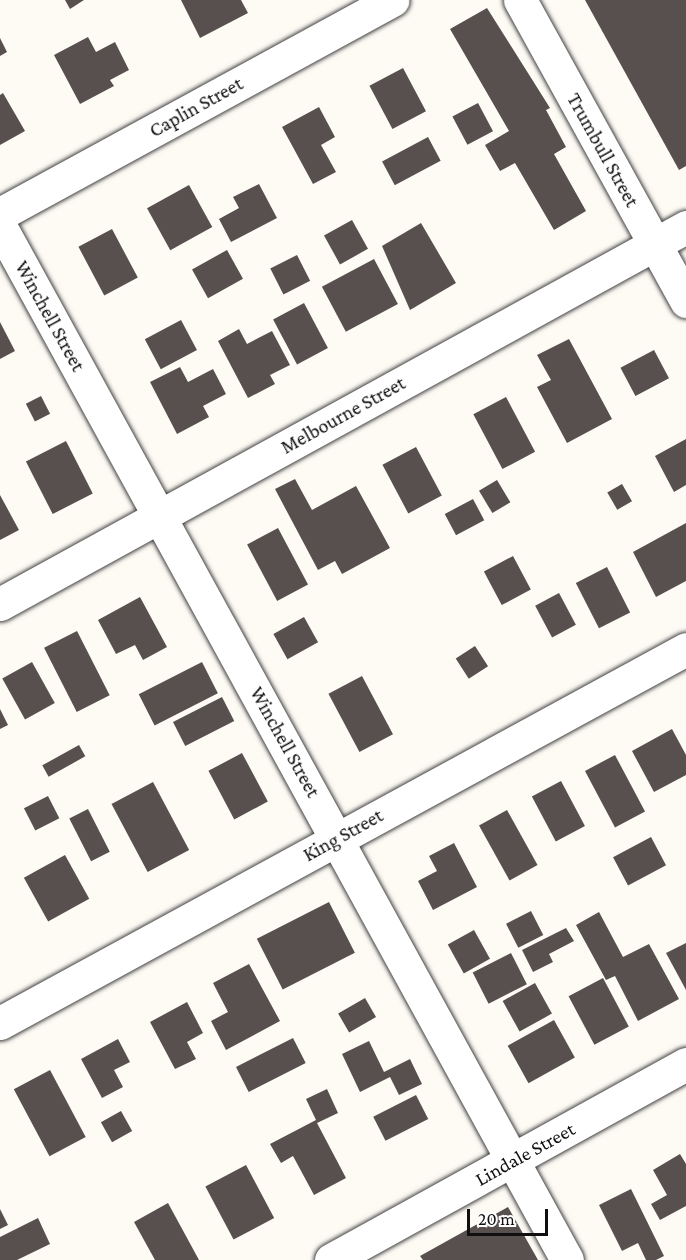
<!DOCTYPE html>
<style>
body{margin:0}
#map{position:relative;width:686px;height:1260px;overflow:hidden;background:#fefbf5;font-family:"Crimson Pro",serif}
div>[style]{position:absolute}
.building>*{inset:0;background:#58504e;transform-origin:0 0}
.roads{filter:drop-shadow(0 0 2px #434343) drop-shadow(0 0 2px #434343)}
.minor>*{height:33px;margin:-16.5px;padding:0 16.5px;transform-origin:16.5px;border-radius:16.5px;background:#fff}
span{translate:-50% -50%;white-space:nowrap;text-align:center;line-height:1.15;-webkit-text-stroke:6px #fff;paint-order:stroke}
.street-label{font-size:20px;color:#101010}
.scale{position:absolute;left:467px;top:1209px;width:81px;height:27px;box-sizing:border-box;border:3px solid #101010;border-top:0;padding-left:8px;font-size:18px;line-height:21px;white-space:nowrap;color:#101010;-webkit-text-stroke:4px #fff;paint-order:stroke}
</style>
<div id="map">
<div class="building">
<div style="clip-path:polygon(65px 0,84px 0,70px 9px)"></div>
<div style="clip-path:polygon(181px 0,241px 0,248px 13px,200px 38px)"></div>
<div style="clip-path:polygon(585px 0,686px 0,686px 166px,679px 170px)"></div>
<div style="clip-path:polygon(487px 8px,550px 108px,546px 110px,566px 147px,554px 154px,586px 211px,554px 230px,515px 163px,500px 171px,485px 145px,509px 131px,450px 29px)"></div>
<div style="clip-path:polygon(88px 37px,96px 52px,115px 42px,129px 70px,110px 80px,114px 86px,80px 104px,54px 55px)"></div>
<div style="clip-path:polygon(0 38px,7px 52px,0 56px)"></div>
<div style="left:403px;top:68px;width:49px;height:38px;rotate:62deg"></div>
<div style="clip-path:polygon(3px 93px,25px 131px,0 145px,0 95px)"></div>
<div style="left:478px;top:103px;width:32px;height:29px;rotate:62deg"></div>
<div style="clip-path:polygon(319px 107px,335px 137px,321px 145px,336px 172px,313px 184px,282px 127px)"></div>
<div style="left:428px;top:137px;width:27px;height:52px;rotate:62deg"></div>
<div style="clip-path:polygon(259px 184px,277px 218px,231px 242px,219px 219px,239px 208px,233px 197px)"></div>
<div style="left:189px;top:185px;width:48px;height:48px;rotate:61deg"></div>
<div style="left:352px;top:220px;width:33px;height:32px;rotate:61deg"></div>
<div style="clip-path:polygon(421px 223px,456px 283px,410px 310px,382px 246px)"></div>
<div style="left:112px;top:229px;width:55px;height:38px;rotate:62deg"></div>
<div style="left:227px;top:250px;width:33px;height:40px;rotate:61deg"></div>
<div style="left:297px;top:255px;width:29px;height:30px;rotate:63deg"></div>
<div style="left:374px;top:259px;width:51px;height:59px;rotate:62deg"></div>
<div style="left:304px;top:303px;width:51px;height:35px;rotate:62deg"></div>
<div style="left:181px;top:320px;width:34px;height:41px;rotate:62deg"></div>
<div style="clip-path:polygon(0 322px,15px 351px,0 359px)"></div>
<div style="clip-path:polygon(239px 329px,247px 344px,272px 331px,290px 365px,270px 375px,275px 384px,248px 398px,218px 341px)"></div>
<div style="clip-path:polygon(569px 339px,612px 419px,567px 443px,537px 387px,551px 380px,537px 355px)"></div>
<div style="left:654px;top:350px;width:32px;height:38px;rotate:62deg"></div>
<div style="clip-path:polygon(180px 367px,188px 382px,213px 369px,226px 394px,203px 406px,209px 417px,177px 434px,150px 382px)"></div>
<div style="left:41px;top:396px;width:20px;height:17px;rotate:63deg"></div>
<div style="left:506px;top:397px;width:62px;height:37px;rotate:62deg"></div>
<div style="clip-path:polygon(686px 439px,686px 485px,674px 492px,655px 456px)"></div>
<div style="left:66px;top:441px;width:59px;height:45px;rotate:63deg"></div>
<div style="left:416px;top:447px;width:55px;height:38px;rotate:62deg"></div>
<div style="clip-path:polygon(295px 479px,312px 510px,356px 486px,390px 548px,342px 574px,335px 561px,318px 570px,275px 489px)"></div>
<div style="left:497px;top:480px;width:26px;height:21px;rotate:59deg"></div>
<div style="left:622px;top:484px;width:20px;height:17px;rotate:60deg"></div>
<div style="clip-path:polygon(0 495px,19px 530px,0 540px)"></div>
<div style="left:473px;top:499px;width:24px;height:32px;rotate:62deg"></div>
<div style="clip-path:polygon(686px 523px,686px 581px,656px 597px,633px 552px)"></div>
<div style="left:278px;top:528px;width:64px;height:35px;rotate:62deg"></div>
<div style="left:513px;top:556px;width:38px;height:33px;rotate:62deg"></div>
<div style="left:607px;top:567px;width:51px;height:35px;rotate:63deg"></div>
<div style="left:559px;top:593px;width:36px;height:27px;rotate:62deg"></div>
<div style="clip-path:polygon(140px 597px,167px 647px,143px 660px,135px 645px,116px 654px,98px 620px)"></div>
<div style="left:304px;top:617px;width:29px;height:35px;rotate:61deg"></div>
<div style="left:77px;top:631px;width:72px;height:37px;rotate:63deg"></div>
<div style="left:475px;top:646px;width:24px;height:23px;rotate:57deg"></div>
<div style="left:32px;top:662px;width:47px;height:34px;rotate:61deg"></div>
<div style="left:202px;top:662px;width:35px;height:71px;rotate:63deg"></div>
<div style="left:362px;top:676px;width:66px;height:38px;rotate:62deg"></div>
<div style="left:222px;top:697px;width:27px;height:55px;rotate:63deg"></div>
<div style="clip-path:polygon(0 709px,8px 725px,0 729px)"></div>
<div style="clip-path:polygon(672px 729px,686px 755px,686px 775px,654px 792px,632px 751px)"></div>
<div style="left:79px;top:745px;width:13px;height:42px;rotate:61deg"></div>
<div style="left:242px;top:753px;width:55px;height:38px;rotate:62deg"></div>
<div style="left:615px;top:755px;width:64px;height:34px;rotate:62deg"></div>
<div style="left:561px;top:781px;width:51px;height:33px;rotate:62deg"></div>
<div style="left:153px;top:782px;width:77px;height:47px;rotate:62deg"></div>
<div style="left:48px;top:796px;width:25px;height:27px;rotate:63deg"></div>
<div style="left:88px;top:809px;width:48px;height:21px;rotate:63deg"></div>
<div style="left:507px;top:810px;width:63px;height:32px;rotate:61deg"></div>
<div style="left:651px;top:837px;width:32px;height:43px;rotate:62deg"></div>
<div style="clip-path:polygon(454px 843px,477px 887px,433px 910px,418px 881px,437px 871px,429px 856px)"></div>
<div style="left:65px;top:855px;width:50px;height:47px;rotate:61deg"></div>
<div style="left:329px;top:902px;width:57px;height:81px;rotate:63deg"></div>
<div style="left:531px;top:911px;width:27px;height:28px;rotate:63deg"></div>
<div style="clip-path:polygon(599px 912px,623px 957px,649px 944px,679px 999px,638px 1021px,615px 976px,606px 980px,576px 925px)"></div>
<div style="clip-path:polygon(566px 928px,574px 941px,549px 954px,553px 962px,533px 972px,522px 950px)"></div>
<div style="left:474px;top:930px;width:33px;height:30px;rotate:61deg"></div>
<div style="clip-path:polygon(686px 943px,686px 990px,666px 953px)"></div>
<div style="left:511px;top:953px;width:35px;height:43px;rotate:63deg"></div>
<div style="clip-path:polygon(249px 964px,280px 1021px,226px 1050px,211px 1021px,228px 1012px,213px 983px)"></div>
<div style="left:603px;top:978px;width:55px;height:39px;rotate:62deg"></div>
<div style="left:535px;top:983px;width:35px;height:37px;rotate:61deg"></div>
<div style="left:365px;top:998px;width:22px;height:31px;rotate:60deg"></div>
<div style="clip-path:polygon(187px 1002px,203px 1033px,187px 1042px,196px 1059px,175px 1069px,150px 1022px)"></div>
<div style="left:554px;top:1020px;width:43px;height:53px;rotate:61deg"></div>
<div style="left:293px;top:1038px;width:28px;height:64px;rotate:63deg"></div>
<div style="clip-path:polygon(118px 1039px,130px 1062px,114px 1070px,123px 1087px,102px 1098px,81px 1059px)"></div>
<div style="clip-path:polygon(369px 1041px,384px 1072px,410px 1059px,422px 1084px,399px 1095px,390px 1077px,360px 1092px,342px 1054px)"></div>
<div style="left:50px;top:1070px;width:76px;height:41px;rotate:62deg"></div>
<div style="clip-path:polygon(327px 1089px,338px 1113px,317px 1123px,346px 1178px,314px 1195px,293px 1156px,281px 1163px,270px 1144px,316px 1120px,306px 1099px)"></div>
<div style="left:416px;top:1095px;width:27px;height:48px;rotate:63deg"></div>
<div style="left:121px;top:1111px;width:23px;height:23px;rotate:61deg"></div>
<div style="clip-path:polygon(680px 1154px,686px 1164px,686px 1206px,660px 1220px,651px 1204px,667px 1195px,653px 1170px)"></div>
<div style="left:246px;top:1165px;width:60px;height:46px;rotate:62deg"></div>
<div style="clip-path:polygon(631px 1189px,664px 1256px,656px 1260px,646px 1260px,638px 1243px,622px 1251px,599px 1205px)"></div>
<div style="clip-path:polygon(168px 1203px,199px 1260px,155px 1260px,134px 1222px)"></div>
<div style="clip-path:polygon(508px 1207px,538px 1260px,423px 1260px,420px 1256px)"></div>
<div style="clip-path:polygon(0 1209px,8px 1225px,0 1229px)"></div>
<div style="clip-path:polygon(38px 1218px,50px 1244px,17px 1260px,0 1260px,0 1237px)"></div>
</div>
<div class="roads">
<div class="minor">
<div style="left:520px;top:0;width:344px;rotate:61.1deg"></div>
<div style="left:0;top:214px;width:447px;rotate:-28.6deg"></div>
<div style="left:0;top:226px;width:1179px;rotate:61.26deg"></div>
<div style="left:0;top:604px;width:783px;rotate:-28.79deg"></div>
<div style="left:0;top:1023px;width:781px;rotate:-28.6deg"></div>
<div style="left:331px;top:1260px;width:406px;rotate:-28.9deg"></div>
</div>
</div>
<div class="street-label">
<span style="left:196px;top:107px;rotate:-29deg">Caplin Street</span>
<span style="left:603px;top:150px;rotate:61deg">Trumbull Street</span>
<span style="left:50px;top:316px;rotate:61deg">Winchell Street</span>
<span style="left:343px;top:415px;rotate:-29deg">Melbourne Street</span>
<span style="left:285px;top:742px;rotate:61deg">Winchell Street</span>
<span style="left:343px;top:835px;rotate:-29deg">King Street</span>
<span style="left:525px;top:1154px;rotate:-29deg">Lindale Street</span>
</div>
<div class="scale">20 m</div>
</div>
